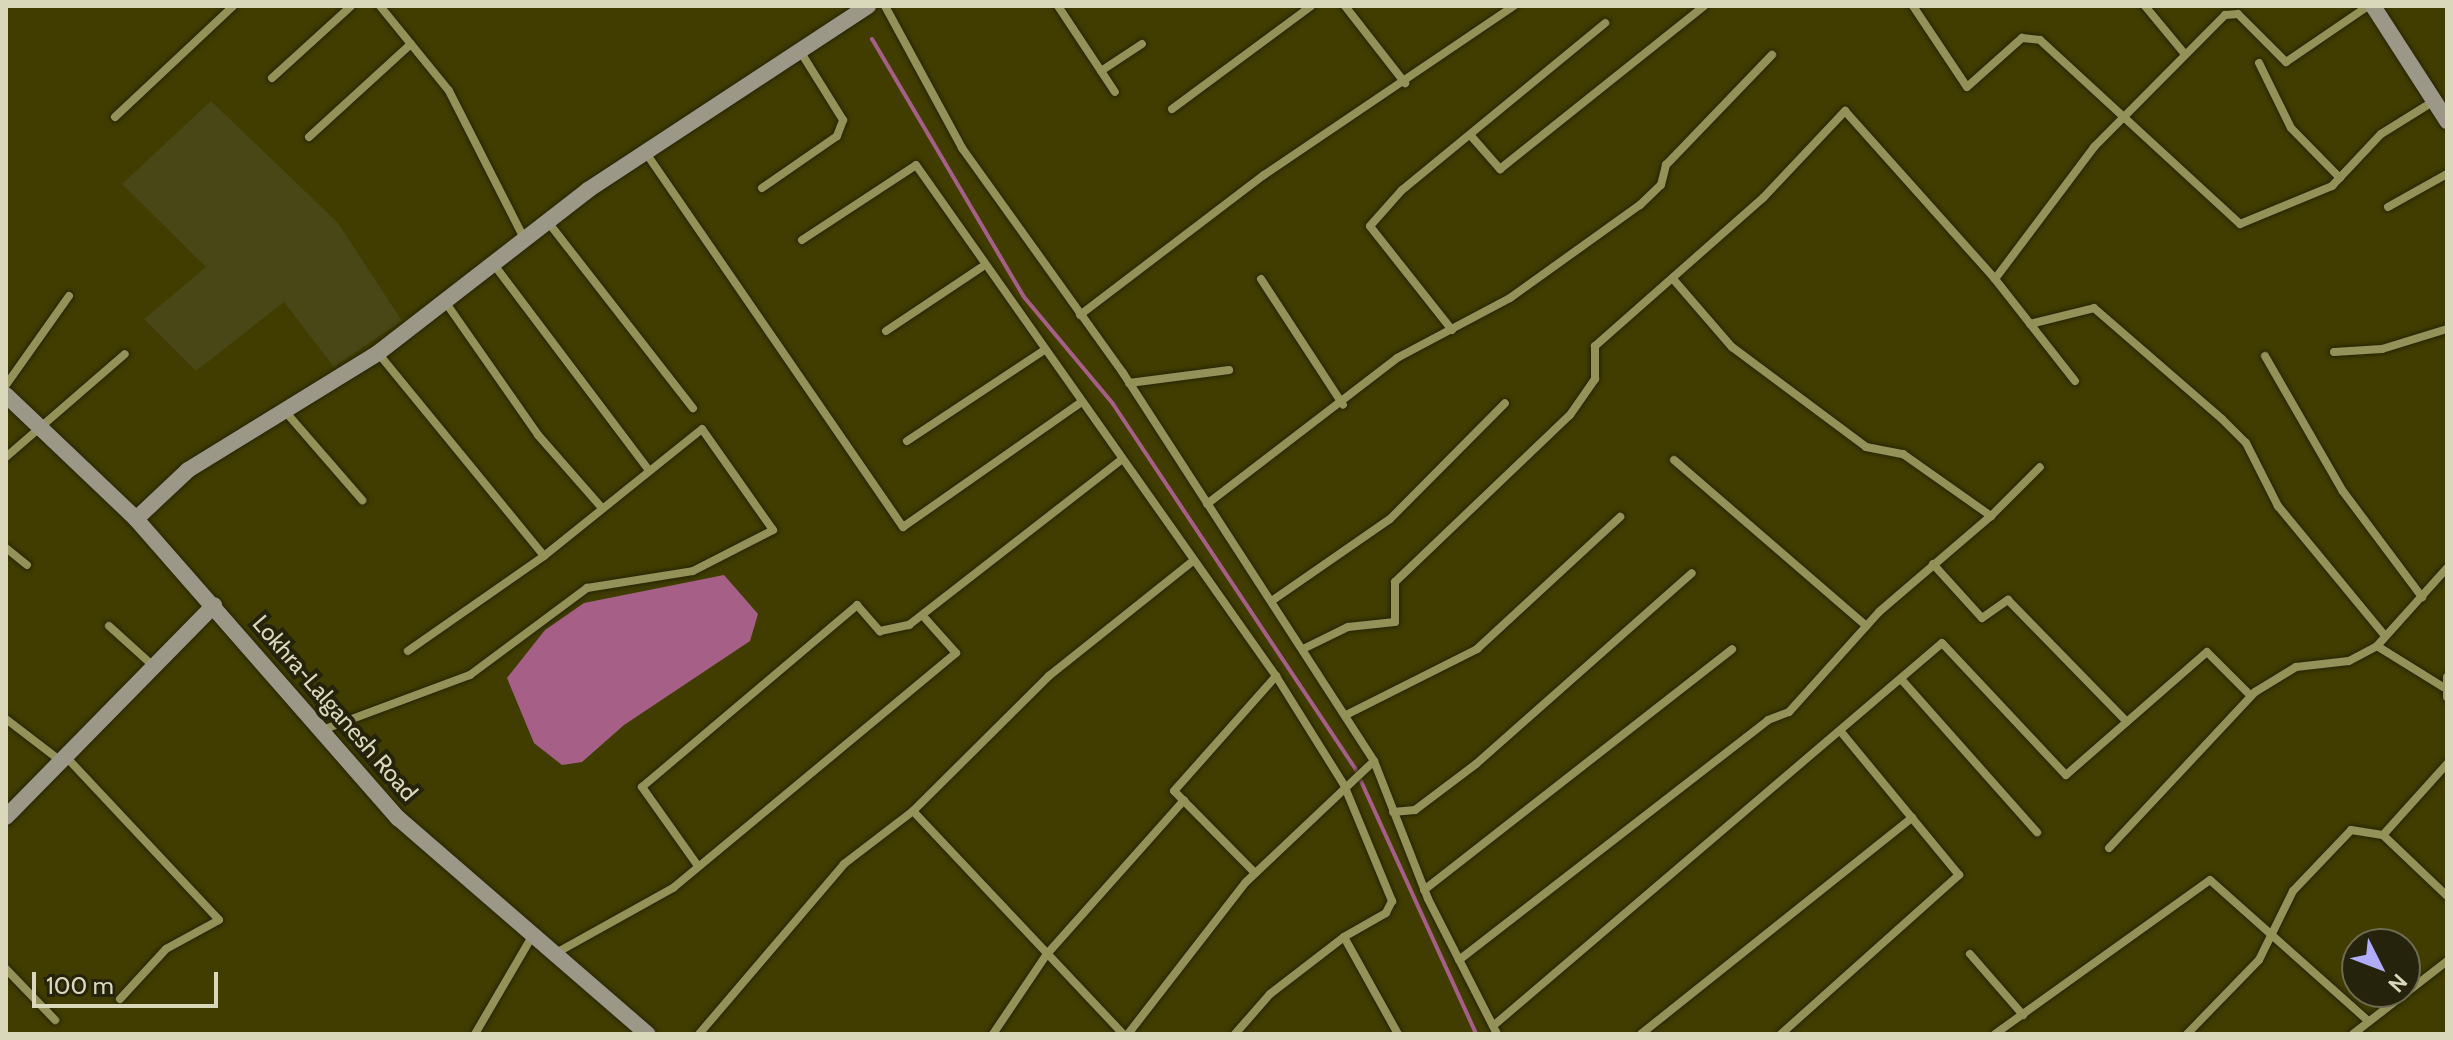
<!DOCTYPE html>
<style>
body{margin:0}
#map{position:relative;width:2453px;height:1040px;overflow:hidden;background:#413d00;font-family:Cabin,sans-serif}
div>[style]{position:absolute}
.built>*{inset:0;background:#494715}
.water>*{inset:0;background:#a66087}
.stream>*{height:4px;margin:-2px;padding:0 2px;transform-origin:2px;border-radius:2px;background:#a66087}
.roads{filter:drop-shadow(0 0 2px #252406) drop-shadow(0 0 2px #252406)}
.street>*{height:8px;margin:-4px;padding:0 4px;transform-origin:4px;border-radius:4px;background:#949159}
.secondary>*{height:16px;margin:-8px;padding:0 8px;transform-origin:8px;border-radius:8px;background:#9c9888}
span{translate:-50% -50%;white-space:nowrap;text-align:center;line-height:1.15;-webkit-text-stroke:8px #25230c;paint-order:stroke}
.street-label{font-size:24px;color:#d9d8bb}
.frame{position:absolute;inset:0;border:8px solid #d9d8bb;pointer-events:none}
.north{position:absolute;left:2341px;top:928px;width:80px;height:80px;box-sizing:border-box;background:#25230c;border:2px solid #6d6b52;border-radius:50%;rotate:132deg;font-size:22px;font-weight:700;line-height:32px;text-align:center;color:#d9d8bb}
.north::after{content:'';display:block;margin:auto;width:28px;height:36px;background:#b1adfa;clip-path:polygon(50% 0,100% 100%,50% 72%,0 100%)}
.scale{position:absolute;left:32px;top:972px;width:186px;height:36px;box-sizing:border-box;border:4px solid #d9d8bb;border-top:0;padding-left:10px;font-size:24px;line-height:28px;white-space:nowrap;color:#d9d8bb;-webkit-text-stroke:6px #25230c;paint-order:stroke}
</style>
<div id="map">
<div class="built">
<div style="clip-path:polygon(211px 101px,338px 223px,402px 321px,334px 367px,284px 302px,196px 371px,144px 319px,206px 267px,122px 184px)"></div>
</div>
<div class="water">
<div style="clip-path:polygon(724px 575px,758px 614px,750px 641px,624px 725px,582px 762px,562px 765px,534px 743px,507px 678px,545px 630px,584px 603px)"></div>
</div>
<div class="stream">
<div style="left:872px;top:39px;width:299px;rotate:59.5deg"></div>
<div style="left:1024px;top:297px;width:139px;rotate:50.2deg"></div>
<div style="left:1113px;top:404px;width:437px;rotate:56.4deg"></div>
<div style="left:1355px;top:768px;width:292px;rotate:65.5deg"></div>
</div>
<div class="roads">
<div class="street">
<div style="left:380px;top:6px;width:109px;rotate:50.9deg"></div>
<div style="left:449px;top:91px;width:167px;rotate:63deg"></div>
<div style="left:885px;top:6px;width:162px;rotate:61.5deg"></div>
<div style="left:962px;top:148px;width:277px;rotate:54.4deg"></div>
<div style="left:1123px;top:373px;width:462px;rotate:57.1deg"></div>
<div style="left:1374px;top:761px;width:148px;rotate:68.6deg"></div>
<div style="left:1428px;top:899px;width:152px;rotate:62.9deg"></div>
<div style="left:1058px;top:6px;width:103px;rotate:56.5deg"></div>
<div style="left:1345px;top:6px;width:98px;rotate:52.1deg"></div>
<div style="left:1913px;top:6px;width:97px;rotate:56.3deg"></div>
<div style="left:1967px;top:87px;width:74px;rotate:-41.7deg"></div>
<div style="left:2022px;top:38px;width:18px;rotate:6deg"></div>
<div style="left:2040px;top:40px;width:272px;rotate:42.6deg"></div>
<div style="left:2240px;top:224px;width:100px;rotate:-22.4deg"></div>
<div style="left:2332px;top:186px;width:71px;rotate:-46.7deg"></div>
<div style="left:2381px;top:134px;width:62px;rotate:-31.9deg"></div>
<div style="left:2145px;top:6px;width:61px;rotate:50.3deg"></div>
<div style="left:2259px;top:63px;width:72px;rotate:63.8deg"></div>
<div style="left:2291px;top:128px;width:70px;rotate:45.6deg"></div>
<div style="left:1101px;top:71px;width:49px;rotate:-33.4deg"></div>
<div style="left:272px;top:78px;width:107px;rotate:-42.3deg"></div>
<div style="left:1172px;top:109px;width:173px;rotate:-36.5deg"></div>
<div style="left:115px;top:117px;width:162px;rotate:-43.2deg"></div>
<div style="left:309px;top:137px;width:138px;rotate:-42.4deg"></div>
<div style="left:1472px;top:137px;width:43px;rotate:48.8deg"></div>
<div style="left:1500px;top:169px;width:261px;rotate:-38.6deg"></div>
<div style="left:646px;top:153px;width:454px;rotate:55.5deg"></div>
<div style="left:903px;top:527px;width:216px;rotate:-35deg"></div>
<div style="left:762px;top:188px;width:91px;rotate:-34.7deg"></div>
<div style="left:837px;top:136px;width:17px;rotate:-69deg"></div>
<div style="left:843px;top:120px;width:81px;rotate:-121.9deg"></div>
<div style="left:2388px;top:207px;width:68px;rotate:-29.2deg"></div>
<div style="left:548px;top:222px;width:236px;rotate:52.1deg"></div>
<div style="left:802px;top:240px;width:136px;rotate:-33.3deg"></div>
<div style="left:916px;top:165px;width:625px;rotate:54.84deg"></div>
<div style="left:495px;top:266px;width:254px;rotate:53deg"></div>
<div style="left:1261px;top:279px;width:150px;rotate:56.9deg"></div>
<div style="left:1673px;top:279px;width:90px;rotate:49.1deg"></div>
<div style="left:1732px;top:347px;width:167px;rotate:36.7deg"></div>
<div style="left:1866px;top:447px;width:38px;rotate:11deg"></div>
<div style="left:1903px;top:454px;width:108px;rotate:35.2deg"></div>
<div style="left:1991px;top:516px;width:69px;rotate:-45deg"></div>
<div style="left:446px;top:303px;width:161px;rotate:55.1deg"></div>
<div style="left:538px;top:435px;width:97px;rotate:48.8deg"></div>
<div style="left:1080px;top:315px;width:231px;rotate:-37.3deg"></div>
<div style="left:1264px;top:175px;width:302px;rotate:-34.1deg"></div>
<div style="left:2030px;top:324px;width:66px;rotate:-14deg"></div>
<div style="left:2094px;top:308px;width:169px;rotate:40.9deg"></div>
<div style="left:2222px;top:419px;width:34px;rotate:45deg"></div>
<div style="left:2246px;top:443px;width:71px;rotate:63.1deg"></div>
<div style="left:2278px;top:506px;width:168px;rotate:50.5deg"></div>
<div style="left:1452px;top:330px;width:132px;rotate:-128.3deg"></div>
<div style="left:1370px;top:226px;width:48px;rotate:-48.4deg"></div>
<div style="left:1402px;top:190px;width:263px;rotate:-39.4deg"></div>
<div style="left:886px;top:331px;width:115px;rotate:-33.7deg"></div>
<div style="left:2334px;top:352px;width:48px;rotate:-3.6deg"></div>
<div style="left:2382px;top:349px;width:68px;rotate:-17.1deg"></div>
<div style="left:378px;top:353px;width:262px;rotate:50.7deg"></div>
<div style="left:2265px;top:356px;width:155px;rotate:60.1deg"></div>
<div style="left:2342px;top:490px;width:134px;rotate:53.2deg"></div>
<div style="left:2075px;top:381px;width:130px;rotate:-128.1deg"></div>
<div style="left:1995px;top:279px;width:165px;rotate:-53.1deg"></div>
<div style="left:2094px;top:147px;width:186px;rotate:-45.2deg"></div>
<div style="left:2225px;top:15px;width:13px;rotate:-4deg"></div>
<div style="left:2238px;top:14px;width:68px;rotate:45deg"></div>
<div style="left:2286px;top:62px;width:99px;rotate:-34.3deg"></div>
<div style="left:1129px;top:383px;width:101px;rotate:-7.4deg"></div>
<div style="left:6px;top:385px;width:109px;rotate:-54.7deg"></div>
<div style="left:283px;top:409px;width:121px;rotate:49deg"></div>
<div style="left:907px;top:441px;width:163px;rotate:-33.5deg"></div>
<div style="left:6px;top:457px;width:157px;rotate:-40.9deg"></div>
<div style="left:1674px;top:460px;width:254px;rotate:40.8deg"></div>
<div style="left:1207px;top:504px;width:240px;rotate:-37.5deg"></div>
<div style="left:1397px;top:358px;width:128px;rotate:-28deg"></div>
<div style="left:1510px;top:298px;width:160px;rotate:-35.6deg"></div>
<div style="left:1640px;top:205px;width:29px;rotate:-44deg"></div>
<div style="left:1661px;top:185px;width:21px;rotate:-76deg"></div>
<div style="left:1666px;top:165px;width:153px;rotate:-46.1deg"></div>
<div style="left:6px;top:548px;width:27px;rotate:39deg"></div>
<div style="left:1933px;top:564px;width:73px;rotate:47.8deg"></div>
<div style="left:1982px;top:618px;width:32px;rotate:-35deg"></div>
<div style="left:2008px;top:600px;width:170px;rotate:45.7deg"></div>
<div style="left:1273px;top:600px;width:142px;rotate:-34.7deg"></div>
<div style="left:1390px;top:519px;width:163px;rotate:-45.2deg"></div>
<div style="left:109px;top:626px;width:57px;rotate:42.1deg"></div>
<div style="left:2377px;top:646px;width:78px;rotate:31.8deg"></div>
<div style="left:1305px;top:648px;width:48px;rotate:-26deg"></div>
<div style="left:1348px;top:627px;width:47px;rotate:-6.1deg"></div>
<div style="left:1395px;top:622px;width:40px;rotate:-90deg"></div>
<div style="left:1395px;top:582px;width:242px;rotate:-43.7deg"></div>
<div style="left:1570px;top:415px;width:44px;rotate:-55.2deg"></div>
<div style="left:1595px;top:379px;width:33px;rotate:-90deg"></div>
<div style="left:1595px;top:346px;width:224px;rotate:-41.4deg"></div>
<div style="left:1763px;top:198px;width:120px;rotate:-46.7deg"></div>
<div style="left:1845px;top:111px;width:225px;rotate:48.2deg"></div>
<div style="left:2447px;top:677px;width:20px;rotate:90deg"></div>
<div style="left:1901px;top:679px;width:205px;rotate:48.4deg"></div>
<div style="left:1346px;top:715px;width:147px;rotate:-26.7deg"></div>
<div style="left:1477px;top:649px;width:195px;rotate:-42.7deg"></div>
<div style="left:6px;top:719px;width:71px;rotate:37.5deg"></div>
<div style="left:322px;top:730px;width:158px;rotate:-20.4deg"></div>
<div style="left:470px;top:675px;width:146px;rotate:-36.6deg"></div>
<div style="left:587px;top:588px;width:107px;rotate:-9.1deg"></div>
<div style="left:693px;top:571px;width:90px;rotate:-27.1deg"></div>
<div style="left:773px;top:530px;width:123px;rotate:-125.1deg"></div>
<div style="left:702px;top:429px;width:203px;rotate:141.2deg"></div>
<div style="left:544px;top:556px;width:166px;rotate:145.1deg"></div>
<div style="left:69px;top:760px;width:219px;rotate:46.8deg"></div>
<div style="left:219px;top:920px;width:60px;rotate:151.3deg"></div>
<div style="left:166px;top:949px;width:68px;rotate:132.6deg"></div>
<div style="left:913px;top:811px;width:306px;rotate:46.7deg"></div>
<div style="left:1393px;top:812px;width:22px;rotate:-5deg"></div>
<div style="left:1415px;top:810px;width:76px;rotate:-37deg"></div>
<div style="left:1476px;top:764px;width:288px;rotate:-41.5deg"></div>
<div style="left:2383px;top:835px;width:96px;rotate:-48deg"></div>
<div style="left:2109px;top:848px;width:214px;rotate:-46.9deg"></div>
<div style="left:2255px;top:692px;width:48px;rotate:-31.4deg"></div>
<div style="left:2296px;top:667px;width:53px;rotate:-6.5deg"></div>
<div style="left:2349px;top:661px;width:32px;rotate:-28deg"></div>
<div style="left:2377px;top:646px;width:105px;rotate:-48.1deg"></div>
<div style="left:698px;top:866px;width:97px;rotate:-125.3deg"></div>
<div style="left:642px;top:787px;width:282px;rotate:-40.2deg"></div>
<div style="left:857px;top:605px;width:35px;rotate:49deg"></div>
<div style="left:880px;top:631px;width:30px;rotate:-12deg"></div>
<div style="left:909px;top:625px;width:269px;rotate:-37.9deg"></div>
<div style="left:1255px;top:873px;width:115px;rotate:-134.6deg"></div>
<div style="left:1174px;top:791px;width:154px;rotate:-48.4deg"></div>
<div style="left:1276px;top:676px;width:128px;rotate:58deg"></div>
<div style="left:1344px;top:785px;width:126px;rotate:67.5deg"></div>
<div style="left:1392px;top:901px;width:13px;rotate:117deg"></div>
<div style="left:1386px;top:913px;width:48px;rotate:150.3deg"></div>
<div style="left:1424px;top:890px;width:391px;rotate:-38deg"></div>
<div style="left:556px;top:953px;width:134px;rotate:-29.1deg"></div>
<div style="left:673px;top:888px;width:368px;rotate:-39.7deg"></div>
<div style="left:956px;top:653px;width:50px;rotate:-131.7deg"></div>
<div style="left:1970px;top:954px;width:81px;rotate:49deg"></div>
<div style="left:1459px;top:960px;width:391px;rotate:-37.8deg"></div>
<div style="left:1768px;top:720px;width:22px;rotate:-21deg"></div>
<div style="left:1789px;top:712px;width:136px;rotate:-48deg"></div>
<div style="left:1880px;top:611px;width:146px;rotate:-40.6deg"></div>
<div style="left:6px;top:969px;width:71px;rotate:46.1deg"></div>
<div style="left:1493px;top:1026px;width:590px;rotate:-40.46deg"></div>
<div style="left:1942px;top:643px;width:181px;rotate:46.8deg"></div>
<div style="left:2066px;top:775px;width:187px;rotate:-41.1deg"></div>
<div style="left:2207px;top:652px;width:62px;rotate:45deg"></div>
<div style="left:475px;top:1034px;width:111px;rotate:-59.7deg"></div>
<div style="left:699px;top:1034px;width:223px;rotate:-49.5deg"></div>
<div style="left:844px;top:864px;width:87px;rotate:-37.5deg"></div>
<div style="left:913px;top:811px;width:192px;rotate:-44.8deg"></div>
<div style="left:1049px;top:676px;width:184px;rotate:-38.6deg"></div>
<div style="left:993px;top:1034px;width:97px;rotate:-56deg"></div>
<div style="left:1047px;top:954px;width:206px;rotate:-48.3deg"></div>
<div style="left:1128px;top:1034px;width:192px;rotate:-52.2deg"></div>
<div style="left:1246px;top:882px;width:176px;rotate:-43.4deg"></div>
<div style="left:1235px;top:1034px;width:53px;rotate:-48.8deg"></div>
<div style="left:1270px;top:994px;width:93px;rotate:-37.6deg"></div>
<div style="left:1344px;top:937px;width:111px;rotate:60.9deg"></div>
<div style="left:1641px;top:1034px;width:347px;rotate:-38.6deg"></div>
<div style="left:1781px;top:1034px;width:239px;rotate:-41.8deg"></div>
<div style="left:1959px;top:875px;width:185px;rotate:-129.5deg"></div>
<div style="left:1995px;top:1034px;width:264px;rotate:-35.6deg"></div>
<div style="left:2210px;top:880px;width:212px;rotate:41.7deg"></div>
<div style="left:2187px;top:1034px;width:103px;rotate:-45.8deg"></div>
<div style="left:2259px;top:960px;width:77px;rotate:-63.8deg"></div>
<div style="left:2293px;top:891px;width:84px;rotate:-46.4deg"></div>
<div style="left:2351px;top:830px;width:32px;rotate:9deg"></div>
<div style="left:2383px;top:835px;width:88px;rotate:43.6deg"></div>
<div style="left:2353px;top:1034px;width:119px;rotate:-37.8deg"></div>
</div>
<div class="secondary">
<div style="left:2373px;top:6px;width:137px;rotate:57.2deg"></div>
<div style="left:6px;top:395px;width:180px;rotate:43.6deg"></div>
<div style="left:136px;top:519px;width:398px;rotate:48.8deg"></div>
<div style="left:398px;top:818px;width:330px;rotate:40.9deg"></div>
<div style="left:136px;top:519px;width:71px;rotate:-43.3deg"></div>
<div style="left:188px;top:470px;width:223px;rotate:-31.6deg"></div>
<div style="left:378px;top:353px;width:266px;rotate:-37.8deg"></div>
<div style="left:588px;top:190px;width:335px;rotate:-33.3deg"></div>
<div style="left:6px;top:817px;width:297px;rotate:-45.5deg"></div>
</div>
</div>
<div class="street-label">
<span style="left:335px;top:708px;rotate:49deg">Lokhra-Lalganesh Road</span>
</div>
<div class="frame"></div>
<div class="north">N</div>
<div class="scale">100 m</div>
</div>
